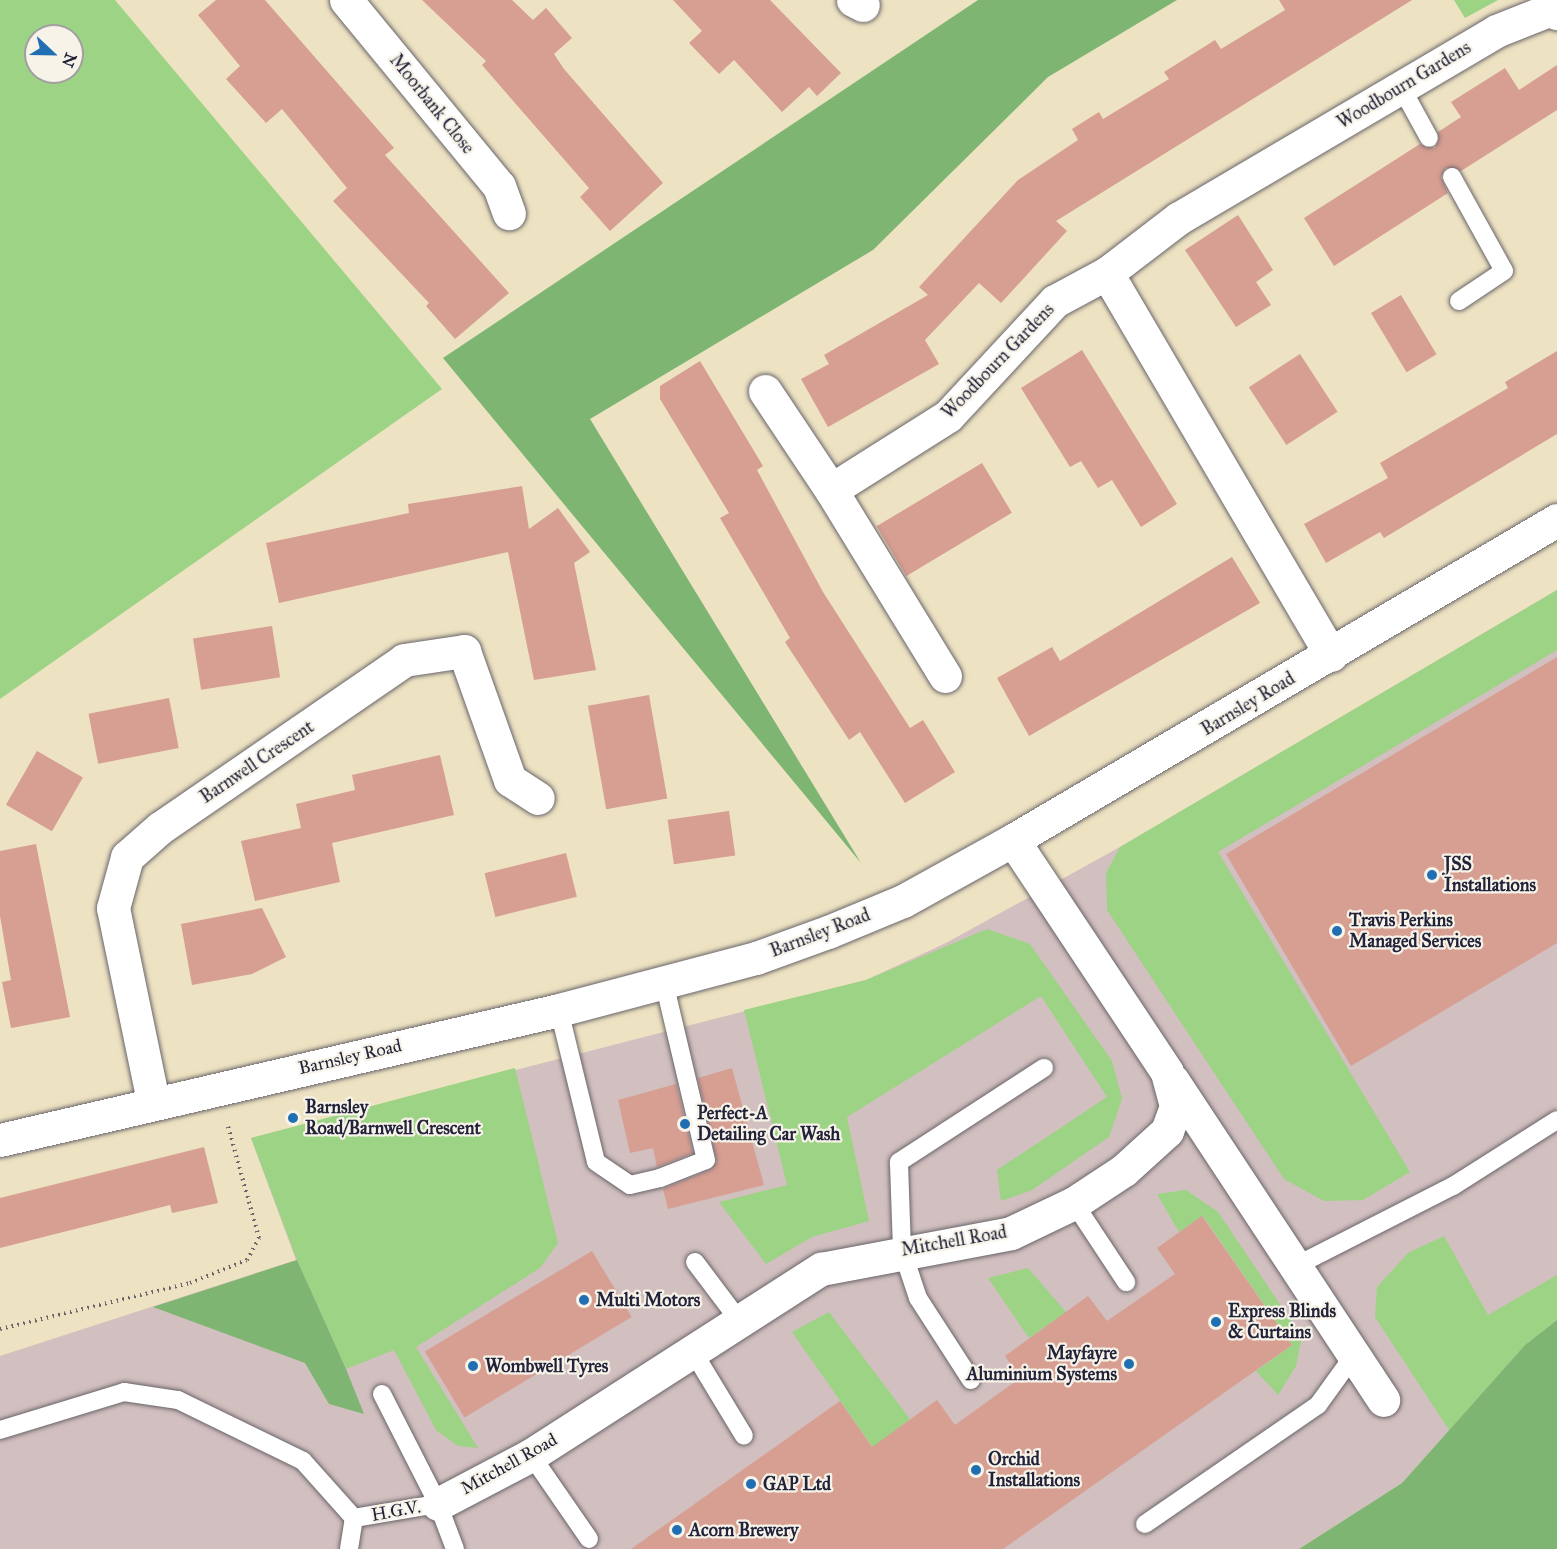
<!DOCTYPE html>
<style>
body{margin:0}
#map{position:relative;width:1557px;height:1549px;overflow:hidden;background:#ede2c2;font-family:"IM FELL Great Primer",serif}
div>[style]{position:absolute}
.industrial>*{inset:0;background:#d2bfbf}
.green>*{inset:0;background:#9dd384}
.forest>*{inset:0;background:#7eb572}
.building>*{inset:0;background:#d79e92;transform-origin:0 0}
.path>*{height:4px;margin-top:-2px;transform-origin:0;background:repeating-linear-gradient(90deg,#69656a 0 1.5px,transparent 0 6px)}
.roads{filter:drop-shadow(0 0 2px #69656a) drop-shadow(0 0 2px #69656a)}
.service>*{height:18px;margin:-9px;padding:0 9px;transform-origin:9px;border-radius:9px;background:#fff}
.minor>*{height:33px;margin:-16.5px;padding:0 16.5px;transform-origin:16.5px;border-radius:16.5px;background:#fff}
.primary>*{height:33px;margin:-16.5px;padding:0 16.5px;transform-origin:16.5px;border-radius:16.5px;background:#fff}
.dots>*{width:16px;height:16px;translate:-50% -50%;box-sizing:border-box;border:3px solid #f7f3e8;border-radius:50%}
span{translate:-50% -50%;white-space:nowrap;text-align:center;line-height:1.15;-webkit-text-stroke:4.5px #f7f3e8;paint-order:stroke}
.street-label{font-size:18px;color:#22223b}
.poi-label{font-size:18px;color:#22223b;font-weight:700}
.left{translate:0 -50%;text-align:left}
.right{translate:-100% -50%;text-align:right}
.north{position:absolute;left:24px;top:24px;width:60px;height:60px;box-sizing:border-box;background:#f7f3e8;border:2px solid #a29fa3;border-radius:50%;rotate:112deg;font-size:16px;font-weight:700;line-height:24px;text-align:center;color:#22223b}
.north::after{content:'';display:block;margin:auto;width:21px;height:27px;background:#1f6fb2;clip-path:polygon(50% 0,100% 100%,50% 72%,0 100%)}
</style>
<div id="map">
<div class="industrial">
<div style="clip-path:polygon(1557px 590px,1557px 1320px,1525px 1345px,1402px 1483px,1299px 1549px,0 1549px,0 1356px,296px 1260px,251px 1138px,866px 980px,946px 943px,1120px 847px)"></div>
</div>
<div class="green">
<div style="clip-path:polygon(evenodd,0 0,115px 0,442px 389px,0 699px,0 0,36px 36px,72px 36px,72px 72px,36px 72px,36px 36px)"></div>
<div style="clip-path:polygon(1454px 0,1498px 0,1465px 18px)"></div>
<div style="clip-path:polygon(1557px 590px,1557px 650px,1218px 852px,1410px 1172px,1363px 1200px,1324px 1201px,1284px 1179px,1107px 910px,1106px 873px,1120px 847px)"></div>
<div style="clip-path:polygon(987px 929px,1030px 944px,1112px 1061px,1122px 1099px,1109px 1137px,1032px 1190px,1001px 1201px,997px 1170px,1107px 1097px,1041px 996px,847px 1117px,869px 1221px,812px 1237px,766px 1264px,719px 1202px,787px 1185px,744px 1010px,866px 980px)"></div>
<div style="clip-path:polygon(515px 1068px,558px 1243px,540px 1268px,416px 1347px,478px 1448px,458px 1446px,436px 1430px,394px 1350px,346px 1369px,297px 1260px,251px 1138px)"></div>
<div style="clip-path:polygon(1186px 1190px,1218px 1212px,1302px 1337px,1296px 1366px,1278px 1395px,1256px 1371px,1292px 1345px,1203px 1216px,1179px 1232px,1157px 1194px)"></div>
<div style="clip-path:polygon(1444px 1236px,1488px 1315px,1557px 1275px,1557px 1320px,1525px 1345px,1449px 1430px,1375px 1317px,1377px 1287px,1408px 1253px)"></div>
<div style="clip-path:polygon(1028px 1268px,1066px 1312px,1029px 1338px,988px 1278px)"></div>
<div style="clip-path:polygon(829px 1312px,910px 1419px,889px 1435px,944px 1549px,792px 1332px)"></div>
</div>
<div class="forest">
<div style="clip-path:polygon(978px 0,1177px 0,1048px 77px,873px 250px,590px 419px,861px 863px,443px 358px)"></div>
<div style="clip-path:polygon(297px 1260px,346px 1369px,364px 1414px,329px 1404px,305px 1363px,153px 1307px)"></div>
<div style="clip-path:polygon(1557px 1320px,1557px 1549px,1299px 1549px,1402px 1483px,1525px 1345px)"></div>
</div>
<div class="building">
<div style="clip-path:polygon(216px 0,265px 0,394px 148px,385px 155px,509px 293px,455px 339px,426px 306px,429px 303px,333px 201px,347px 188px,282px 109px,266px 123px,226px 79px,240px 66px,198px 15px)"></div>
<div style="clip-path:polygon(422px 0,512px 0,533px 20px,546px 8px,572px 38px,554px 54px,564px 69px,663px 183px,610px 231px,580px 197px,589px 188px,482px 65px,486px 61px)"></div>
<div style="clip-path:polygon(673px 0,770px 0,841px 73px,817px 96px,809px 87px,782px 112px,734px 60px,719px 74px,689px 43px,702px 31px)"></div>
<div style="clip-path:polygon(1279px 0,1412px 0,1056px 221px,1067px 231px,1001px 303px,979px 283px,925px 340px,939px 364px,828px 427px,801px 379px,829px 364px,824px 355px,928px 295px,919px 287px,1018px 180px,1078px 140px,1072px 129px,1099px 112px,1103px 119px,1169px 79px,1164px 72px,1215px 40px,1221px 49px,1285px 10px)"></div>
<div style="clip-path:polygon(1557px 65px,1557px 110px,1461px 171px,1446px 168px,1441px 177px,1448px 193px,1334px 266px,1304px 218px,1420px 144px,1435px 148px,1438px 132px,1461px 117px,1451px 102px,1505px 68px,1519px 90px)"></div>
<div style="clip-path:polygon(1238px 215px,1273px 270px,1256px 282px,1271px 305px,1236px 327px,1185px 250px)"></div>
<div style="left:1401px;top:295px;width:69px;height:35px;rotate:59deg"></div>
<div style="clip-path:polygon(1082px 350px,1177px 504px,1141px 527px,1112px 480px,1098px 488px,1081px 461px,1070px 467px,1021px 388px)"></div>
<div style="clip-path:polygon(1557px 351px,1557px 434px,1384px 538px,1380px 532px,1326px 563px,1304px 524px,1388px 478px,1380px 463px,1508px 388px,1505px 382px)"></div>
<div style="left:1300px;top:354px;width:69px;height:61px;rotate:57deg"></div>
<div style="clip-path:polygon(700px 361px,763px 466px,757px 470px,823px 592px,910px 728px,923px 720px,955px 772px,905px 803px,860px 732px,849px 740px,785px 642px,790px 638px,720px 518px,729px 513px,660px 399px,660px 386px)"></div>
<div style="left:982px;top:463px;width:58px;height:123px;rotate:59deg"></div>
<div style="clip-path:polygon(522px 486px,529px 529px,558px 508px,590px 552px,574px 563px,596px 670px,534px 680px,508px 552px,279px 603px,266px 543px,409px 513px,408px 504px)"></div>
<div style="clip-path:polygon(1232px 557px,1260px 603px,1029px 736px,997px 678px,1052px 647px,1060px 661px)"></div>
<div style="left:272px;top:626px;width:52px;height:80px;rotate:81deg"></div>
<div style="clip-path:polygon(1557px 657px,1557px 943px,1351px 1066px,1226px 854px)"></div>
<div style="left:649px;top:695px;width:105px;height:62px;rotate:80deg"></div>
<div style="left:169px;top:698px;width:51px;height:82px;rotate:79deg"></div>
<div style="left:37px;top:751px;width:53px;height:62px;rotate:30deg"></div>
<div style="clip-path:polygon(440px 755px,454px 815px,332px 843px,340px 882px,255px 901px,241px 841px,301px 828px,296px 804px,355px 790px,352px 775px)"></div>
<div style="left:729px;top:811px;width:45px;height:62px;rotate:82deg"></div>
<div style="clip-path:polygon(36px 844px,70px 1017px,11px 1028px,2px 982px,11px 980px,0 916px,0 851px)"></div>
<div style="left:566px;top:853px;width:45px;height:84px;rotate:76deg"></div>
<div style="clip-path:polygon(262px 908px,286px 957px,252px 974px,192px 985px,181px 924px)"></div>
<div style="clip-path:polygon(732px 1068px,764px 1185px,668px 1209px,663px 1189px,710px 1170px,717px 1162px,698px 1078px)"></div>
<div style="clip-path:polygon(676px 1084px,693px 1153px,657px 1167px,653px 1148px,630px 1153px,618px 1100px)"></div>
<div style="clip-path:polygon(204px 1147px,218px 1203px,172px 1213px,170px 1205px,0 1248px,0 1198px)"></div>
<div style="clip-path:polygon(1202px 1216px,1292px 1345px,1003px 1549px,631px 1549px,840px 1401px,872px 1447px,937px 1400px,955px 1425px,1020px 1378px,1005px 1356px,1088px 1296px,1107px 1321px,1175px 1274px,1157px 1248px)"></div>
<div style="left:592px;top:1251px;width:77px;height:195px;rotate:59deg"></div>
</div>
<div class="path">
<div style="left:0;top:1329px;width:195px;rotate:-13.6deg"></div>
<div style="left:190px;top:1283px;width:61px;rotate:-22deg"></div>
<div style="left:247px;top:1260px;width:25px;rotate:-61deg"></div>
<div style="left:259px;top:1238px;width:116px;rotate:-105.5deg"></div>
</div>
<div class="roads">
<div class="service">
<div style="left:1401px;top:87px;width:58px;rotate:61.2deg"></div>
<div style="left:1452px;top:177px;width:107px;rotate:61deg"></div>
<div style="left:1504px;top:271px;width:54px;rotate:146.3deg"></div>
<div style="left:559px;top:1010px;width:156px;rotate:76.3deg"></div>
<div style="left:596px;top:1162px;width:41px;rotate:34.1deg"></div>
<div style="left:630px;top:1185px;width:31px;rotate:-13deg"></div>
<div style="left:660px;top:1178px;width:49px;rotate:-21.4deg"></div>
<div style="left:706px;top:1160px;width:182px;rotate:-103.3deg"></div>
<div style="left:1074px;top:1203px;width:95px;rotate:56.6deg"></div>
<div style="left:695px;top:1262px;width:71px;rotate:53deg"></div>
<div style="left:1294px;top:1267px;width:178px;rotate:-27deg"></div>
<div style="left:1453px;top:1186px;width:123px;rotate:-32.4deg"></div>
<div style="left:692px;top:1350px;width:100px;rotate:58.8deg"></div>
<div style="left:971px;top:1380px;width:98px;rotate:-122.9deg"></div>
<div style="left:918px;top:1298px;width:51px;rotate:-108.4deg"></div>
<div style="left:902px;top:1250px;width:88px;rotate:-92deg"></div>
<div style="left:899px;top:1162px;width:173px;rotate:-33deg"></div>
<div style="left:382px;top:1394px;width:123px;rotate:63deg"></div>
<div style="left:438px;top:1504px;width:48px;rotate:69.3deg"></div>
<div style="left:0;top:1430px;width:130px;rotate:-17deg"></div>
<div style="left:124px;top:1392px;width:55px;rotate:8.4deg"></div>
<div style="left:178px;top:1400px;width:139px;rotate:26deg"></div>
<div style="left:303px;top:1461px;width:76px;rotate:48.2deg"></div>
<div style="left:531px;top:1455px;width:102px;rotate:55.4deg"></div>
<div style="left:354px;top:1518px;width:85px;rotate:-9.5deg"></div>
<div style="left:1145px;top:1524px;width:210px;rotate:-34.5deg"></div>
<div style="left:1318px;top:1405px;width:62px;rotate:-54.2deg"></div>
<div style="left:349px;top:1549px;width:31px;rotate:-81deg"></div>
</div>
<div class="minor">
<div style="left:346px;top:0;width:241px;rotate:50.6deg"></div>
<div style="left:499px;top:186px;width:29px;rotate:70deg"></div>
<div style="left:853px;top:0;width:11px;rotate:27deg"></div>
<div style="left:765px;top:391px;width:119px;rotate:56.3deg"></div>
<div style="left:1331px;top:655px;width:443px;rotate:-120.4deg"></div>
<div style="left:1107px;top:273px;width:91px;rotate:-37.4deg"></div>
<div style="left:1179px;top:218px;width:368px;rotate:-30.5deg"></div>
<div style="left:1496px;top:31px;width:57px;rotate:-21.6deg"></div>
<div style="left:1549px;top:10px;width:9px;rotate:21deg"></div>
<div style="left:945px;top:676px;width:218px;rotate:-121.5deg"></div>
<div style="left:831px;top:490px;width:138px;rotate:-32.3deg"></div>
<div style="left:948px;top:416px;width:157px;rotate:-47.1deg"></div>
<div style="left:1055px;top:301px;width:59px;rotate:-28.3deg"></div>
<div style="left:1173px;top:1081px;width:382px;rotate:56.6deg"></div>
<div style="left:153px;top:1101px;width:197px;rotate:-101.7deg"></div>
<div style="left:113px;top:908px;width:53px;rotate:-74.6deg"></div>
<div style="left:127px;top:857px;width:44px;rotate:-41.3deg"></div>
<div style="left:160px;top:828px;width:296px;rotate:-34.5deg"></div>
<div style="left:404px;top:660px;width:61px;rotate:-8.5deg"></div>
<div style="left:464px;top:651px;width:137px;rotate:70.4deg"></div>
<div style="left:510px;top:780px;width:33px;rotate:33deg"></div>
<div style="left:438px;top:1504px;width:105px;rotate:-27.8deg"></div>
<div style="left:531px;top:1455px;width:345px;rotate:-32.7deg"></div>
<div style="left:821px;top:1269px;width:193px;rotate:-10.7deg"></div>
<div style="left:1011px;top:1233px;width:70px;rotate:-25.5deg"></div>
<div style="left:1074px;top:1203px;width:60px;rotate:-33.4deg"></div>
<div style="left:1124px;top:1170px;width:58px;rotate:-42.2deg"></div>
<div style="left:1167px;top:1131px;width:27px;rotate:-70deg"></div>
<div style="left:1176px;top:1106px;width:35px;rotate:-105deg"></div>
<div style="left:1167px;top:1072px;width:278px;rotate:-123.6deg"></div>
</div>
<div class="primary">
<div style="left:0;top:1140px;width:574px;rotate:-13.09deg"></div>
<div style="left:559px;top:1010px;width:204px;rotate:-14.8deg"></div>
<div style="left:756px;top:958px;width:77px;rotate:-19.9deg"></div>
<div style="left:828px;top:932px;width:81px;rotate:-22.5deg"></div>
<div style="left:903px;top:901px;width:126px;rotate:-29deg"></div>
<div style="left:1013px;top:840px;width:631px;rotate:-30.47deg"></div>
</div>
</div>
<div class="dots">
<div style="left:1432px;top:875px;background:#1f6fb2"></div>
<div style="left:1337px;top:931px;background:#1f6fb2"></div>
<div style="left:293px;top:1118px;background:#1f6fb2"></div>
<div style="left:685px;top:1124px;background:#1f6fb2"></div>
<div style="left:584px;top:1300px;background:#1f6fb2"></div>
<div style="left:1216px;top:1322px;background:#1f6fb2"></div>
<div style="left:1129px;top:1364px;background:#1f6fb2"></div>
<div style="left:473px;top:1366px;background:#1f6fb2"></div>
<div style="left:976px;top:1470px;background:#1f6fb2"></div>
<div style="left:751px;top:1484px;background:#1f6fb2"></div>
<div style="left:677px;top:1530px;background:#1f6fb2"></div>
</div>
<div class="street-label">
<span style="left:1404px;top:85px;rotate:-31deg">Woodbourn Gardens</span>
<span style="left:432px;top:104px;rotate:51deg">Moorbank Close</span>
<span style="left:998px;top:361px;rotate:-46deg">Woodbourn Gardens</span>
<span style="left:1248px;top:704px;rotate:-31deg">Barnsley Road</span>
<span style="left:257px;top:762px;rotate:-34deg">Barnwell Crescent</span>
<span style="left:820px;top:933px;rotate:-21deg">Barnsley Road</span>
<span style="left:350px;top:1057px;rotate:-13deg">Barnsley Road</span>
<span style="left:954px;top:1241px;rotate:-10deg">Mitchell Road</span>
<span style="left:509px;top:1464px;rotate:-29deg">Mitchell Road</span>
<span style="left:396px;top:1511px;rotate:-10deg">H.G.V.</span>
</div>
<div class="poi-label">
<span class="left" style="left:1444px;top:875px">JSS<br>Installations</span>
<span class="left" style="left:1349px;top:931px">Travis Perkins<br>Managed Services</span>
<span class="left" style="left:305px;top:1118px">Barnsley<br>Road/Barnwell Crescent</span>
<span class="left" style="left:697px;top:1124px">Perfect-A<br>Detailing Car Wash</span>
<span class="left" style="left:596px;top:1300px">Multi Motors</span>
<span class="left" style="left:1228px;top:1322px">Express Blinds<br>&amp; Curtains</span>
<span class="right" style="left:1117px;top:1364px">Mayfayre<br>Aluminium Systems</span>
<span class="left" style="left:485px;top:1366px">Wombwell Tyres</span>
<span class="left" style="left:988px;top:1470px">Orchid<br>Installations</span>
<span class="left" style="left:763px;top:1484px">GAP Ltd</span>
<span class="left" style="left:689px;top:1530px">Acorn Brewery</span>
</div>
<div class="north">N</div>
</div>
